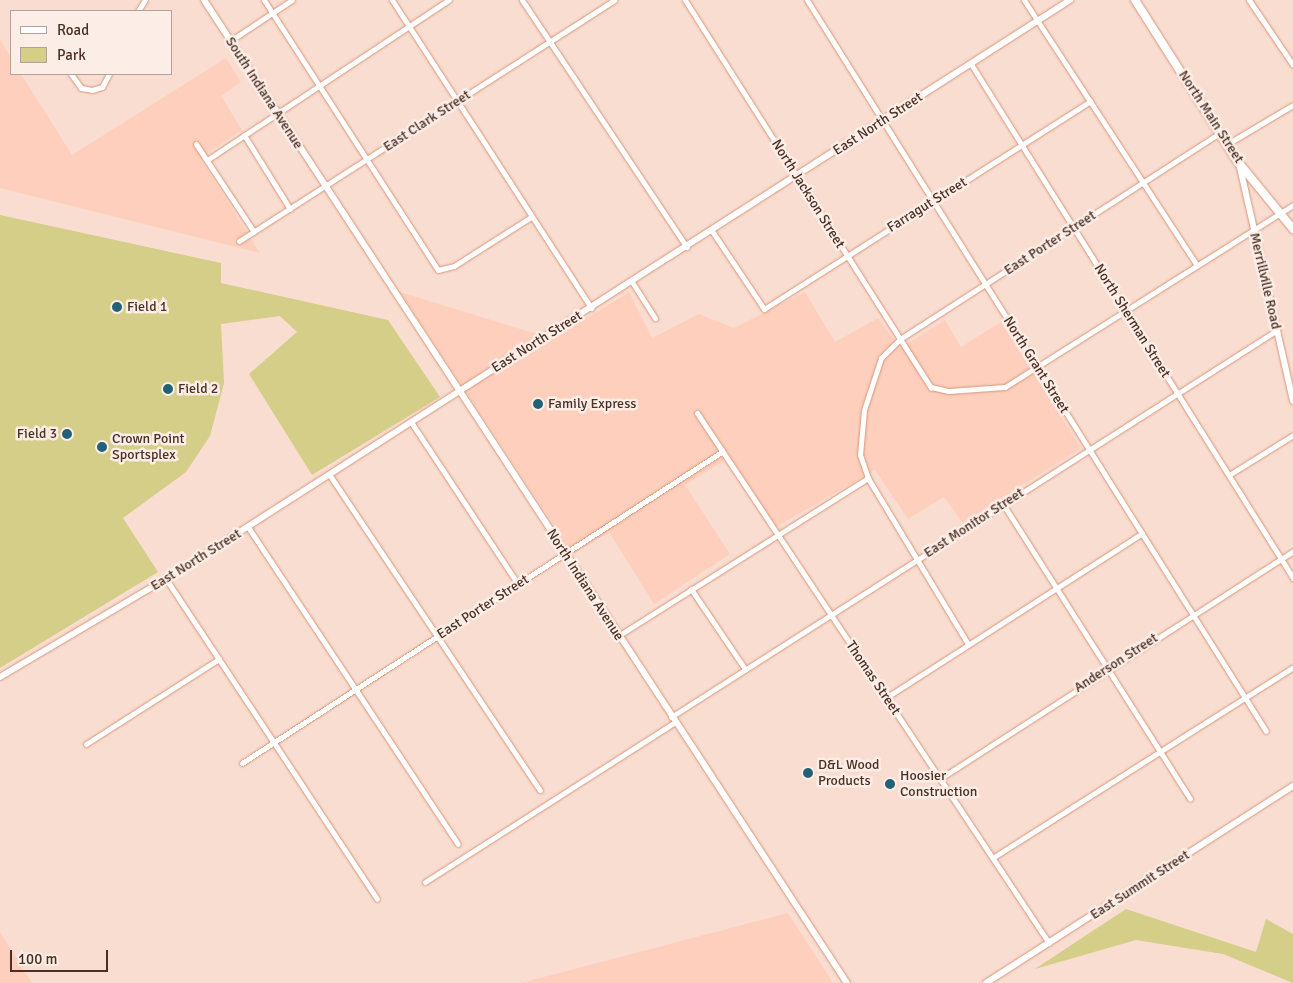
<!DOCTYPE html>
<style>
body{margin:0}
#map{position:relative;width:1293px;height:983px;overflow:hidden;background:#f9ddd1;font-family:Signika,sans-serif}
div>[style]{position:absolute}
.built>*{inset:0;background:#fecfbc}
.green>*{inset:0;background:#d4ce88}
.roads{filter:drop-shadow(0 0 1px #d7967a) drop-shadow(0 0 1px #d7967a)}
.minor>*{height:5px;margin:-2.5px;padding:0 2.5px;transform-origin:2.5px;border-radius:2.5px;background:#fff}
.tertiary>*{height:6px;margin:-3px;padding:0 3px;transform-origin:3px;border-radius:3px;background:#fff}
.secondary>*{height:8px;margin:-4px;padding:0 4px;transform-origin:4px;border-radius:4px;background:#fff}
.dots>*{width:14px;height:14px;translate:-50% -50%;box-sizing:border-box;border:2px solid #fcede7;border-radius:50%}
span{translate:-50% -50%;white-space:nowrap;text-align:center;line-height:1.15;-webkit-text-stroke:5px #fcede7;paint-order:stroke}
.street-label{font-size:14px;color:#4b3024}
.poi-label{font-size:14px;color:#4b3024}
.left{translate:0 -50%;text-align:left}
.right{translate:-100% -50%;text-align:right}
.legend{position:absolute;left:10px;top:10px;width:162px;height:65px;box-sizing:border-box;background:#fcede7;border:1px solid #b5a199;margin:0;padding:6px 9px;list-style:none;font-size:15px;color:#4b3024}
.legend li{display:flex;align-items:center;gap:10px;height:25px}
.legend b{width:25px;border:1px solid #b5a199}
.scale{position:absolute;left:10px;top:950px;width:98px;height:22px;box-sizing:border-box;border:2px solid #4b3024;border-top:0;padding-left:6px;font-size:15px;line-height:18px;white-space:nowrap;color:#4b3024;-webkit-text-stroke:4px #fcede7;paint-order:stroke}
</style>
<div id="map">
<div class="built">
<div style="clip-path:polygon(0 40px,11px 58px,11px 74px,21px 74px,72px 155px,226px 58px,241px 82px,221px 96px,242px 130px,200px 158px,260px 253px,0 188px)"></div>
<div style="clip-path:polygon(400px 292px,553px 339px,629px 292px,652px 338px,699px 314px,734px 328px,805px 292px,835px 342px,878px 318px,900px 348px,945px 320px,961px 347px,1001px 322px,1081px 448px,963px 523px,944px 497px,908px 519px,875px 470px,776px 527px,730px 457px,685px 485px,730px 554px,654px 604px,609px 532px,573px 554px)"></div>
<div style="clip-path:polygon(788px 913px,833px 983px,521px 983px)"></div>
<div style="clip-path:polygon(0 932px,32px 983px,0 983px)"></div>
</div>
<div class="green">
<div style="clip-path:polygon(0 215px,221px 263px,221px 283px,388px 320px,440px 397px,312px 475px,249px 374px,297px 332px,280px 316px,221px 324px,224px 383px,210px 436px,186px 472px,123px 518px,158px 572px,0 668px)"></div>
<div style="clip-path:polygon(1126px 909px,1256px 952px,1266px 919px,1293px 934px,1293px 983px,1223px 954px,1136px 940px,1035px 969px)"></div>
</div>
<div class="roads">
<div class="minor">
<div style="left:264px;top:0;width:321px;rotate:57.2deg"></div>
<div style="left:438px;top:270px;width:16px;rotate:-14deg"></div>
<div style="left:454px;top:266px;width:91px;rotate:-32.5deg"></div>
<div style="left:392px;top:0;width:367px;rotate:57.1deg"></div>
<div style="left:522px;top:0;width:297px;rotate:56.3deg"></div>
<div style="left:685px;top:0;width:459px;rotate:57.6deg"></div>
<div style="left:931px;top:387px;width:17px;rotate:13deg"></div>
<div style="left:948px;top:391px;width:57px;rotate:-4deg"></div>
<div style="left:1005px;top:387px;width:341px;rotate:-32.3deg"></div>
<div style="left:807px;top:0;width:863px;rotate:57.88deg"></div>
<div style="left:1024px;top:0;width:316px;rotate:56.9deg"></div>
<div style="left:1249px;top:0;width:78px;rotate:55.9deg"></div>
<div style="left:138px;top:11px;width:13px;rotate:-58deg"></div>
<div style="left:230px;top:41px;width:74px;rotate:-33.5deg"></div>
<div style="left:971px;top:64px;width:607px;rotate:57.93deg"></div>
<div style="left:71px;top:74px;width:17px;rotate:54deg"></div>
<div style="left:81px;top:88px;width:11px;rotate:10deg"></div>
<div style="left:92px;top:90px;width:10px;rotate:-17deg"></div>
<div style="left:102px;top:87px;width:15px;rotate:-62deg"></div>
<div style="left:244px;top:135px;width:87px;rotate:58.1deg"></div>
<div style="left:1229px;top:143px;width:74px;rotate:-30.7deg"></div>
<div style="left:196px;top:144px;width:105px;rotate:56.6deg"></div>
<div style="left:207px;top:160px;width:290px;rotate:-33.5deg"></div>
<div style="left:712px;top:231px;width:94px;rotate:56.3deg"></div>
<div style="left:764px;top:309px;width:387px;rotate:-32.5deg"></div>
<div style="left:239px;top:241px;width:446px;rotate:-32.7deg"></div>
<div style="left:632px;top:282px;width:43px;rotate:57.4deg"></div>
<div style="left:697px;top:413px;width:636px;rotate:56.41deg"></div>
<div style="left:411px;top:422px;width:194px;rotate:56.6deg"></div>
<div style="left:329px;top:474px;width:380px;rotate:56.3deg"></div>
<div style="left:1229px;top:475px;width:75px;rotate:-32deg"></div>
<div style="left:1003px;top:504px;width:349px;rotate:57.6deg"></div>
<div style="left:248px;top:527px;width:380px;rotate:56.5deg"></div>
<div style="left:166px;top:579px;width:383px;rotate:56.6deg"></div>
<div style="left:691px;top:589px;width:97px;rotate:56deg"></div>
<div style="left:618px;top:636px;width:296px;rotate:-32.3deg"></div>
<div style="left:968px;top:644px;width:194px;rotate:-121.1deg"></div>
<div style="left:868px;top:478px;width:24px;rotate:-109deg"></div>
<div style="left:860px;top:455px;width:45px;rotate:-84.9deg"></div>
<div style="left:864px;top:410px;width:55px;rotate:-71.9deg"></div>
<div style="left:881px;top:358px;width:27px;rotate:-45deg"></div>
<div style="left:900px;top:339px;width:381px;rotate:-32.8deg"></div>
<div style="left:887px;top:697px;width:303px;rotate:-32.7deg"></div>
<div style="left:671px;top:717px;width:719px;rotate:-32.56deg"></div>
<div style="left:86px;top:744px;width:158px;rotate:-32.6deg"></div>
<div style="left:242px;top:763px;width:573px;rotate:-32.97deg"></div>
<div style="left:941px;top:778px;width:419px;rotate:-32.8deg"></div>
<div style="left:994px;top:857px;width:354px;rotate:-32.4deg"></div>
<div style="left:425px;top:882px;width:297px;rotate:-32.6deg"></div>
</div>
<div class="tertiary">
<div style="left:204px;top:0;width:1175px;rotate:56.81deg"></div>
<div style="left:1239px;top:163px;width:244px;rotate:77.2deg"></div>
<div style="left:0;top:677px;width:193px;rotate:-30.6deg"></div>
<div style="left:166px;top:579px;width:1074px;rotate:-32.64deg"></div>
<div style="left:986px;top:983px;width:365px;rotate:-32.7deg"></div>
</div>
<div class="secondary">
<div style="left:1135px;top:0;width:192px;rotate:57.6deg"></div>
<div style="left:1238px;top:162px;width:87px;rotate:50.6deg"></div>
</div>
</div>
<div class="dots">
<div style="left:117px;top:307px;background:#226277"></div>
<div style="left:168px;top:389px;background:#226277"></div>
<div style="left:538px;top:404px;background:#226277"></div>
<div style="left:67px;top:434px;background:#226277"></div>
<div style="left:102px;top:447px;background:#226277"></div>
<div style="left:808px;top:773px;background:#226277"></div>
<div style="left:890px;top:784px;background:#226277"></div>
</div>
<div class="street-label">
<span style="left:264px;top:93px;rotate:57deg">South Indiana Avenue</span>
<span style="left:1211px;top:117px;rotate:57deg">North Main Street</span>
<span style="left:427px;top:121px;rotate:-33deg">East Clark Street</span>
<span style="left:878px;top:124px;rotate:-33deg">East North Street</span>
<span style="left:808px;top:194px;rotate:58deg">North Jackson Street</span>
<span style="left:927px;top:205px;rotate:-32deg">Farragut Street</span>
<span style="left:1050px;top:243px;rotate:-33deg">East Porter Street</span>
<span style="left:1265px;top:281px;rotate:77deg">Merrillville Road</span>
<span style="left:1132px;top:321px;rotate:58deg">North Sherman Street</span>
<span style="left:537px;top:342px;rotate:-32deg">East North Street</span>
<span style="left:1036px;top:365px;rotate:58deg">North Grant Street</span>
<span style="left:974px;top:523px;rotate:-33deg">East Monitor Street</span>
<span style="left:196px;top:560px;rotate:-32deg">East North Street</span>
<span style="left:585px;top:585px;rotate:57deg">North Indiana Avenue</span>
<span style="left:483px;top:607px;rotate:-33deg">East Porter Street</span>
<span style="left:1116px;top:663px;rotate:-33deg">Anderson Street</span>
<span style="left:873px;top:678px;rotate:56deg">Thomas Street</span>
<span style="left:1140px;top:885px;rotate:-33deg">East Summit Street</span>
</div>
<div class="poi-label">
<span class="left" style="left:127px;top:307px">Field 1</span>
<span class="left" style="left:178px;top:389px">Field 2</span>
<span class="left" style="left:548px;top:404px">Family Express</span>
<span class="right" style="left:57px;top:434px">Field 3</span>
<span class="left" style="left:112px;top:447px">Crown Point<br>Sportsplex</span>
<span class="left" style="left:818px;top:773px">D&amp;L Wood<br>Products</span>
<span class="left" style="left:900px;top:784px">Hoosier<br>Construction</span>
</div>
<ul class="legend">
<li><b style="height:6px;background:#fff"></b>Road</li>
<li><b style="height:14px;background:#d4ce88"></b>Park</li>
</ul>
<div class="scale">100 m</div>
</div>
